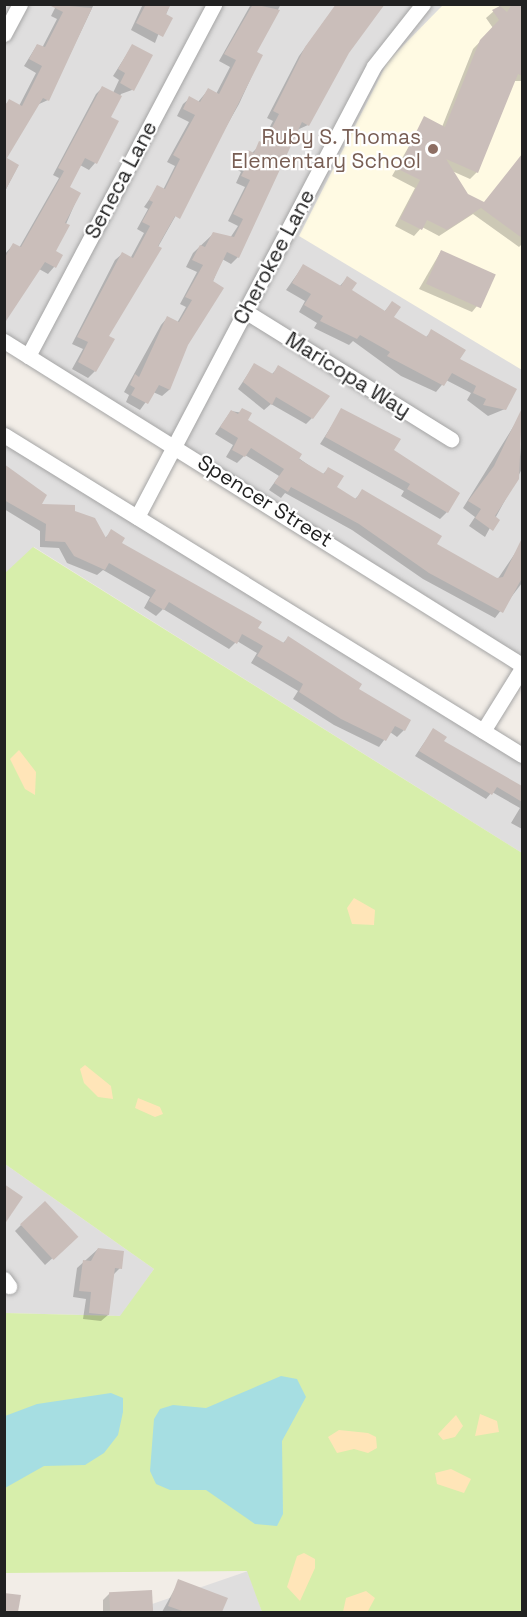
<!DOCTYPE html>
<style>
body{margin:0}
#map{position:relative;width:527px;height:1617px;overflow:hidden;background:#f2ede7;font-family:"Space Grotesk",sans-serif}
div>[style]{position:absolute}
.residential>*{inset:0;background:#dfdede;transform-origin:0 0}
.education>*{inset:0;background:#fffae3}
.grass>*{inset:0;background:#d7eeab}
.sand>*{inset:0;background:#ffe5b8}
.water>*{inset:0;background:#a6dee2}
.shadow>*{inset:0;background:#0003}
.building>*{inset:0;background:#cabeba;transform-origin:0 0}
.roads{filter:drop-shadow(0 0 2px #a5a5a5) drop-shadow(0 0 2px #a5a5a5)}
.minor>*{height:15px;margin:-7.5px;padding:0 7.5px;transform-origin:7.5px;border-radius:7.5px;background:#fff}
.dots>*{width:16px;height:16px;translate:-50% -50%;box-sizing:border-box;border:3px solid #fff;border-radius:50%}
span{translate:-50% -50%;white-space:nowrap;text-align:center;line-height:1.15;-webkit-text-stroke:4.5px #fff;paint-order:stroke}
.education-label{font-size:21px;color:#785e54}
.right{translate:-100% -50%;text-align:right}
.street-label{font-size:21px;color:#212121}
.frame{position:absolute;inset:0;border:6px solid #212121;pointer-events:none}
</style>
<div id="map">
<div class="residential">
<div style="clip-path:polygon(4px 5px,522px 5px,522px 669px,5px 345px)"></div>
<div style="clip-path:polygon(5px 432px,522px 747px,522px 853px,34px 547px,5px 574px)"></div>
<div style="clip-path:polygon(5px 1164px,154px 1269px,121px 1316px,5px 1313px)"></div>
<div style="left:248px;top:1571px;width:43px;height:244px;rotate:71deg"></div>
</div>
<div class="education">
<div style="clip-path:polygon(443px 5px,522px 5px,522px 370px,299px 236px,388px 61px)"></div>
</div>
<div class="grass">
<div style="clip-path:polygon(33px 547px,522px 853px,522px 1612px,262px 1612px,247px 1571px,5px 1573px,5px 1313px,120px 1316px,154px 1269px,5px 1164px,4px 574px)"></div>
</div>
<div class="sand">
<div style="clip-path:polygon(19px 750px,36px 772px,35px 795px,25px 789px,10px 759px)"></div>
<div style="clip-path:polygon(354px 898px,375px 910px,374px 925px,352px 924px,347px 908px)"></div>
<div style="clip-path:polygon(85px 1065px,111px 1086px,113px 1099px,98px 1097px,84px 1083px,80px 1069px)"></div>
<div style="clip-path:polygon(138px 1098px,160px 1107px,163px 1114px,155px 1117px,135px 1108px)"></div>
<div style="clip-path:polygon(480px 1414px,497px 1421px,499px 1432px,475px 1436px)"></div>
<div style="clip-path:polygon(456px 1415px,463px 1426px,455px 1437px,443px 1440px,438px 1434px)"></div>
<div style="clip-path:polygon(339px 1430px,368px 1433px,376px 1437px,377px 1448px,368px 1453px,354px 1449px,337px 1453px,328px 1437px)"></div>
<div style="clip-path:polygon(451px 1469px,471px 1479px,464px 1493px,437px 1484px,435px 1473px)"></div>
<div style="clip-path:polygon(304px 1553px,315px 1559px,315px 1568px,300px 1601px,287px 1587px,297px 1556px)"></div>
<div style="clip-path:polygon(366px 1591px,375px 1598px,368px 1611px,343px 1612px,346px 1598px)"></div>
</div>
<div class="water">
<div style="clip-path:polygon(281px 1376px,297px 1379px,306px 1397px,282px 1441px,283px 1514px,277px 1526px,255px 1524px,206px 1490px,170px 1490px,156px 1484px,150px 1471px,154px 1419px,160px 1409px,173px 1405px,206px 1408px)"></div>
<div style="clip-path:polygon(111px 1393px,123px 1398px,123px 1412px,118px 1435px,104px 1453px,85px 1465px,44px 1466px,5px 1488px,5px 1416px,37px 1404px)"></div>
</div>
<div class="shadow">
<div style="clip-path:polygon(57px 4px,94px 4px,48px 100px,37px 105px,5px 159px,18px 166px,4px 193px,4px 106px,9px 101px,19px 106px,36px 73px,24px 66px,37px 45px,42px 48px,57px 19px,51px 16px)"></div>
<div style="clip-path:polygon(143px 4px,170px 4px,155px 43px,131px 30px)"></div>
<div style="clip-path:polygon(281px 4px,255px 53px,261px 56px,239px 104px,107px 337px,95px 371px,88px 378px,72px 369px,83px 349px,72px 344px,115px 260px,122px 254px,130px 259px,144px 233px,137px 229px,148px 209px,144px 207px,158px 187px,163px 190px,175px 166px,167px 162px,189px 122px,177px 116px,183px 104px,190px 98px,198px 102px,208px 90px,216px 94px,230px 67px,219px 61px,250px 6px)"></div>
<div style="clip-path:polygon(337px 4px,348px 52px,308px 125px,297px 130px,238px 257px,231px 264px,222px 259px,169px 390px,162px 396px,153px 392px,140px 410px,126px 402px,129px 395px,124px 392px,161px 325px,167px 318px,177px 323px,186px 307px,180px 304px,197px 272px,186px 267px,193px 253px,213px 234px,228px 241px,238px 226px,228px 221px,245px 187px,236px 183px,241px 172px,236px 169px,261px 144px,273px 121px,267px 118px,299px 56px)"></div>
<div style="clip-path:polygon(502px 4px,522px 4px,522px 81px,513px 81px,477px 172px,470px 179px,452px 171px,467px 195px,484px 204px,522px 155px,522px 244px,519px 247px,473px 214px,439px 236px,422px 227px,414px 236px,395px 226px,415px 188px,392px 176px,425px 118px,442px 127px,473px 49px,493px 28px,486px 18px)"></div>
<div style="clip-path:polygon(132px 46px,132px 90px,121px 94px,109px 118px,95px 163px,89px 170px,80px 165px,68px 188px,79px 194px,54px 252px,54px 267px,48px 274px,39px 269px,4px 319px,4px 255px,13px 245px,19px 248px,59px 178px,53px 175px,96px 94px,102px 88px,113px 93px,119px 80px,113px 76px)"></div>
<div style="clip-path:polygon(441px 251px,477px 306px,472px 312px,419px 289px)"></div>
<div style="clip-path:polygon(303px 266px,339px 287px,347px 278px,350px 291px,384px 312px,392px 303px,392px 318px,425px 338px,432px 331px,505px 409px,488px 416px,467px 400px,471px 393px,446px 380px,436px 392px,401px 376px,353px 341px,349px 345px,314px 328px,317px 323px,299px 312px,305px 301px,286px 290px)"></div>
<div style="clip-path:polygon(254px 365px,271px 375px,279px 367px,312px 418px,306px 424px,271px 404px,264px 410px,238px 389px)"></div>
<div style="clip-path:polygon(342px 410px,392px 451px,447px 512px,440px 519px,401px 496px,404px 491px,320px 444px)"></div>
<div style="clip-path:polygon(231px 411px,249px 414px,246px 420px,322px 475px,329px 468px,335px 488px,354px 500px,363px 491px,435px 545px,497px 580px,522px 543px,522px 583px,495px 618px,423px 579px,352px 530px,285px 493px,281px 498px,269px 490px,279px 476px,245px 455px,237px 463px,226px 457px,233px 445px,215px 434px)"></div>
<div style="clip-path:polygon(518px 419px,522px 469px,485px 537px,469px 526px,475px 517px,463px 508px)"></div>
<div style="clip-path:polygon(4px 466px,40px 505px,74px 512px,105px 538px,112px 531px,120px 543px,256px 629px,282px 644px,288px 638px,404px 730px,397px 737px,390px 732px,379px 747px,334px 725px,293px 699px,298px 691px,251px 663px,257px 653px,237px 641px,229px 649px,163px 609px,156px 616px,144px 608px,150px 597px,103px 570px,97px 575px,67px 563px,59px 548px,40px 547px,40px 531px,4px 509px)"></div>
<div style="clip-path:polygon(433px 730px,442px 741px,522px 787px,522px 829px,511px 823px,520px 808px,492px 792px,486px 799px,415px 756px)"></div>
<div style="clip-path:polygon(21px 1225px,69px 1243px,45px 1265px,15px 1231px)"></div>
<div style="clip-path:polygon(98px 1249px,120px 1268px,113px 1275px,108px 1315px,101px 1321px,83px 1319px,86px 1299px,73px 1297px,77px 1268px)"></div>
<div style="clip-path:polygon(179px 1581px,226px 1599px,220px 1612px,162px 1612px)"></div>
<div style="clip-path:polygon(110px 1593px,152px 1611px,103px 1612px,103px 1600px)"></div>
</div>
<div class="building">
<div style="clip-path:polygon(47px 4px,92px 8px,49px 101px,43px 98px,7px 158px,19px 165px,4px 193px,4px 108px,9px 99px,22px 106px,42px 66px,29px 59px,37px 44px,45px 47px,63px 12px)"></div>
<div style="clip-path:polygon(146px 4px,171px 4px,166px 14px,173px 18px,163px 37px,136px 23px)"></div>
<div style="clip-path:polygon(253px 4px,280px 10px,257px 52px,263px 55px,180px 219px,175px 216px,158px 246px,162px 248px,109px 336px,115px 339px,96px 372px,78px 362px,88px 342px,77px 337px,122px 252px,133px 258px,150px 226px,142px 222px,153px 202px,149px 200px,157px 185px,165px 189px,180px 159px,173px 155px,195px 115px,183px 109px,189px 96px,200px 102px,208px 88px,219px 94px,236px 60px,224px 54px)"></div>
<div style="clip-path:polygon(336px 4px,385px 4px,349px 53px,309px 126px,302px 122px,239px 258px,227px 252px,213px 281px,224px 288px,188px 345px,170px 390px,159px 385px,148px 404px,131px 395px,135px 388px,130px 385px,135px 374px,139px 377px,167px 316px,179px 322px,192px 300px,185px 297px,203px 265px,192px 260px,200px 245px,205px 247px,213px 232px,234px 237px,243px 219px,233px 214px,250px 180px,241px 176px,247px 165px,241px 162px,248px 150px,254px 153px,259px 141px,264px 143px,279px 114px,273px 111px,305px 47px)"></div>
<div style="clip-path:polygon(512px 4px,522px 4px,522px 76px,518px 74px,478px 173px,446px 159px,468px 194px,484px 202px,522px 154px,522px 238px,481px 208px,447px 230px,427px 220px,422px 230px,400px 219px,420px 180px,398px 169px,424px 116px,445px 127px,480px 40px,499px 20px,492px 10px,500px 6px,507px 12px)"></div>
<div style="clip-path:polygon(132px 44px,153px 55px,134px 91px,120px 83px,125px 73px,118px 69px)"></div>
<div style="clip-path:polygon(102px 86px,122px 96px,111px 117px,119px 121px,97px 164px,85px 158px,70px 187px,81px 193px,65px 223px,70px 225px,56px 251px,63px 255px,56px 268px,45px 262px,4px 324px,4px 259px,13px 243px,21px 247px,53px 191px,64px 171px,58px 168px)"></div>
<div style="left:441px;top:250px;width:60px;height:37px;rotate:24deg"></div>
<div style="clip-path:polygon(303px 264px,341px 286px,347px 276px,357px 283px,352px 290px,385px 311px,392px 301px,401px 307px,394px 317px,427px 337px,431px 329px,466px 350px,460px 359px,517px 389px,506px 410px,483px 405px,486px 399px,473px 393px,476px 386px,452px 373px,444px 386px,387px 356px,390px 352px,360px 335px,357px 339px,320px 321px,323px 316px,304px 305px,311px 294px,292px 283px)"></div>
<div style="clip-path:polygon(254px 363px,273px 374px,278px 365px,330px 396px,313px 419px,276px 397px,272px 405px,243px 382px)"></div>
<div style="clip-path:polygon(242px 408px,252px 413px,248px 420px,302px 454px,299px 459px,324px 474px,328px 467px,344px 476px,337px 487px,356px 499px,362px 489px,442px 536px,437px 544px,497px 578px,503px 577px,522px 538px,522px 578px,503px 613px,429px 573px,359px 524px,291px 487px,288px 492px,274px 483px,284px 469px,251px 448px,245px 457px,232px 450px,238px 438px,220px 427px,231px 410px,238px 414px)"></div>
<div style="clip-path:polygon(341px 408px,401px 439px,394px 450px,460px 493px,448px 513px,407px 489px,410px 484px,325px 437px)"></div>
<div style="clip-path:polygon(522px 408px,519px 479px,495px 516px,500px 520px,493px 531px,475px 518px,481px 509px,468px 501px,494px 466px)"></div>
<div style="clip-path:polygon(4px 464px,47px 495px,42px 504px,75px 505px,75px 511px,95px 518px,106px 538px,111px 529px,125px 538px,122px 543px,262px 622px,258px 628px,284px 643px,288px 636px,362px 684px,359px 689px,411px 720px,405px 731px,395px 726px,386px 741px,341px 719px,299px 692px,303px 684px,257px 656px,263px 646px,242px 634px,237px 644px,169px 602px,164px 610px,149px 601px,156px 590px,109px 563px,105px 570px,74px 556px,65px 542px,45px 541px,46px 524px,4px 500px)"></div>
<div style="clip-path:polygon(433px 728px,447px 737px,444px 741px,522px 786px,522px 802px,497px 787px,492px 795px,419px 751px)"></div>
<div style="clip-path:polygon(4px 1184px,23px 1197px,4px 1225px)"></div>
<div style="left:45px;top:1201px;width:49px;height:34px;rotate:47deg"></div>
<div style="clip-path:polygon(98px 1248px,124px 1251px,122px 1269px,115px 1268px,109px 1315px,89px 1313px,91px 1292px,79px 1291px,83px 1260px,91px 1261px)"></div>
<div style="clip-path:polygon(178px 1579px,228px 1598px,222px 1612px,185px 1612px,168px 1606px)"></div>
<div style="left:152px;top:1590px;width:22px;height:43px;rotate:87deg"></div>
<div style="clip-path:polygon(4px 1593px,21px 1595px,18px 1612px,4px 1612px)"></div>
</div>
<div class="roads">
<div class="minor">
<div style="left:4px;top:34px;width:34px;rotate:-62deg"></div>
<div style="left:245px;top:311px;width:243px;rotate:31.9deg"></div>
<div style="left:4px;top:341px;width:611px;rotate:32.03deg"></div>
<div style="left:28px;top:356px;width:398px;rotate:-62.1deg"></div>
<div style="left:4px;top:435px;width:609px;rotate:31.71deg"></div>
<div style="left:137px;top:517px;width:509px;rotate:-62.28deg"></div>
<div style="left:374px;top:66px;width:79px;rotate:-51.7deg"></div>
<div style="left:483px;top:731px;width:74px;rotate:-58.2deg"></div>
<div style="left:4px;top:1279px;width:9px;rotate:54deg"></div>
</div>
</div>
<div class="dots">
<div style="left:433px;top:149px;background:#8d6e63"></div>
</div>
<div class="education-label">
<span class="right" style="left:421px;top:149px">Ruby S. Thomas<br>Elementary School</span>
</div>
<div class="street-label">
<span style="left:121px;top:180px;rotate:-62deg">Seneca Lane</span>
<span style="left:274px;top:257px;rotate:-62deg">Cherokee Lane</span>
<span style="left:348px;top:375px;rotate:32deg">Maricopa Way</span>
<span style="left:265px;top:501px;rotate:32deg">Spencer Street</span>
</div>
<div class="frame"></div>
</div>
